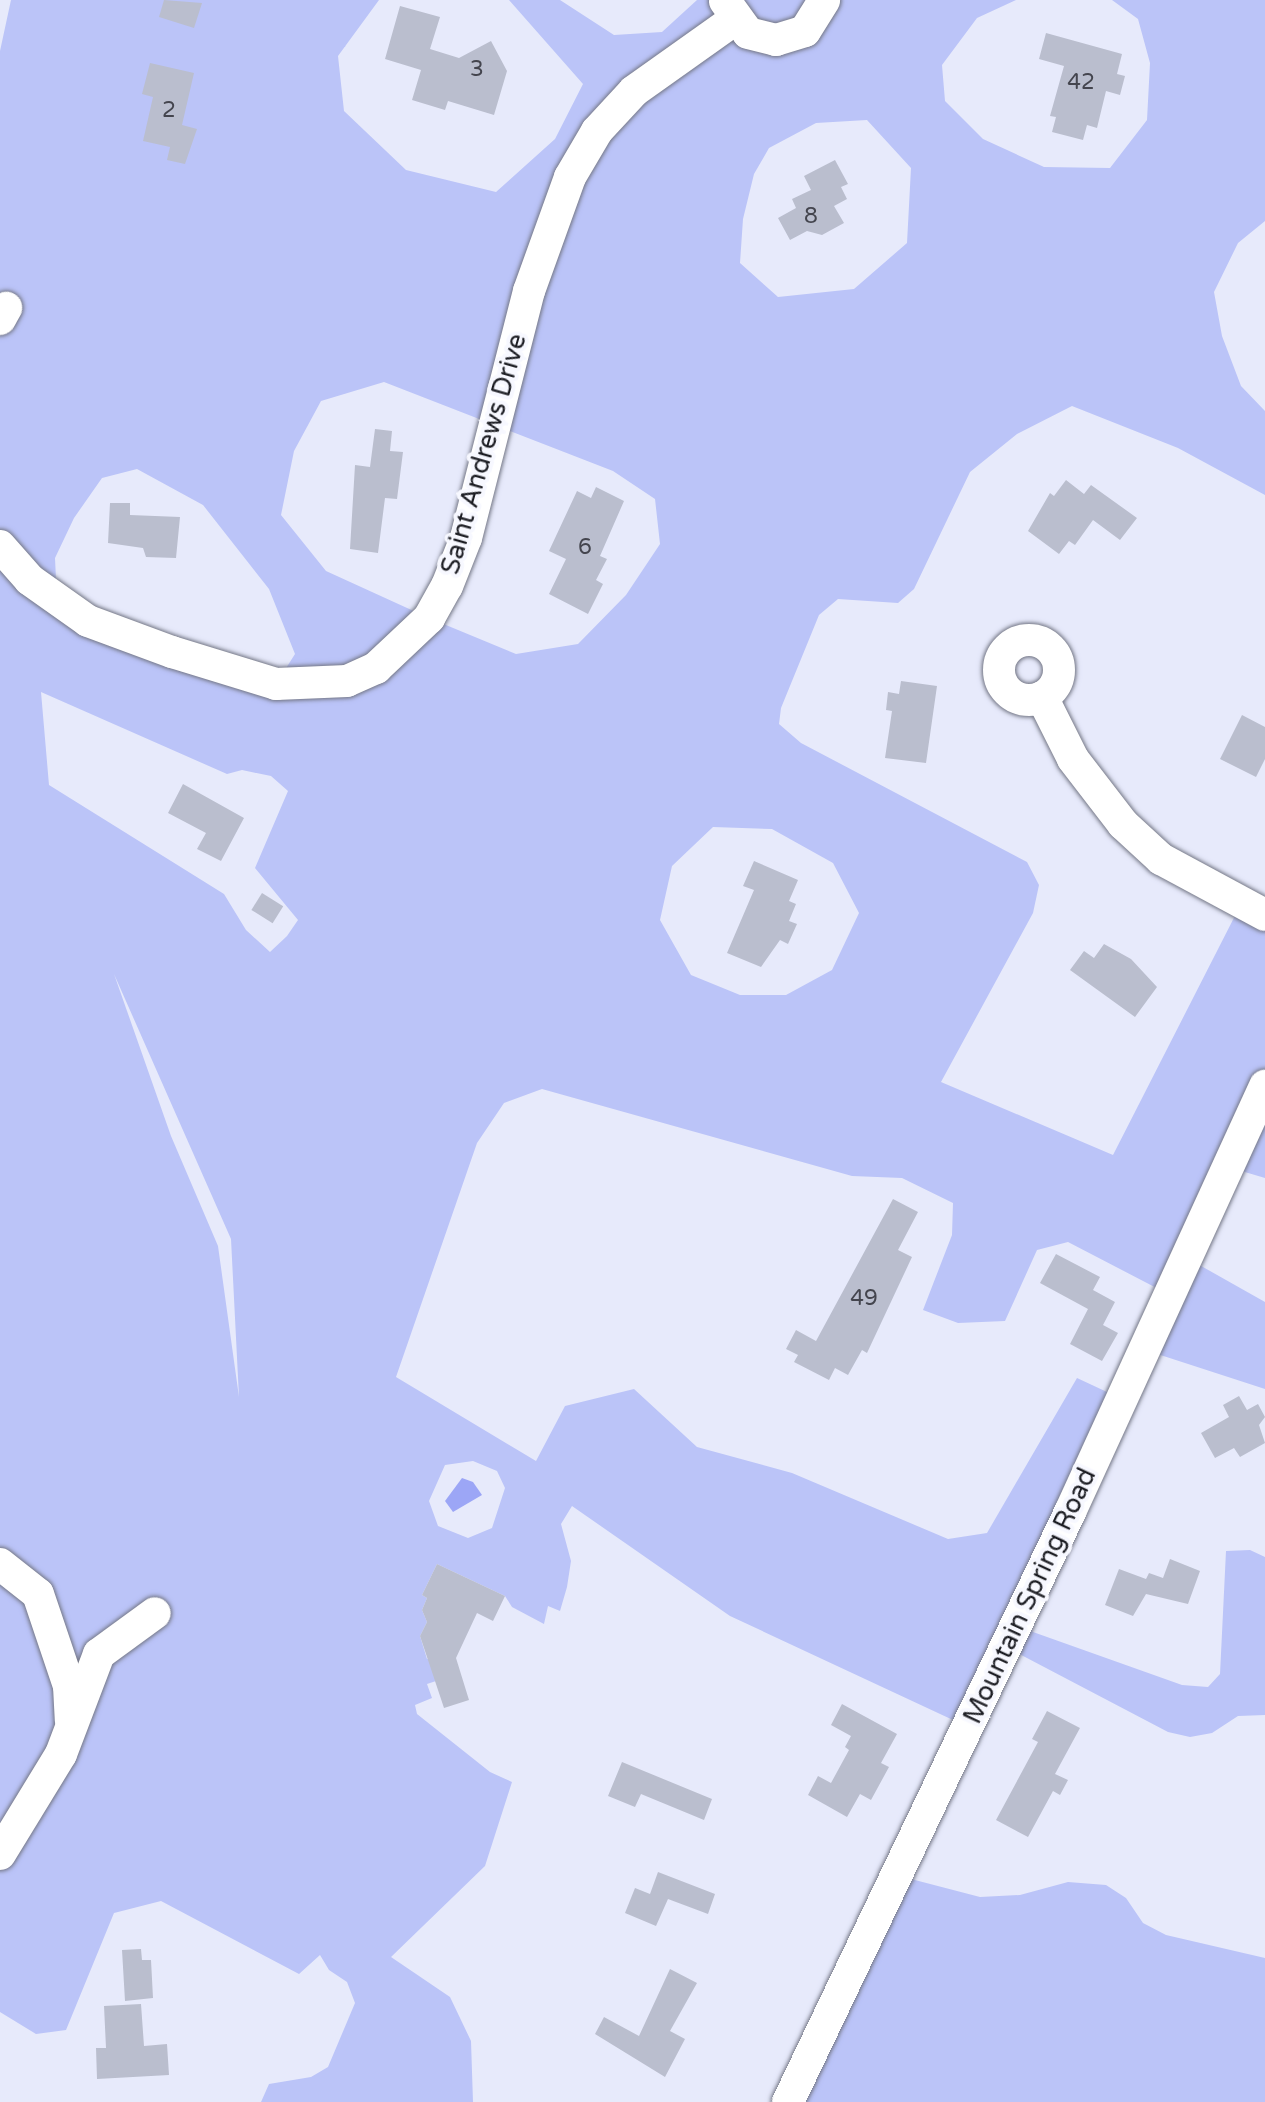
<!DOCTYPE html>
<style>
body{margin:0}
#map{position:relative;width:1265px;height:2102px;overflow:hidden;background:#e7eafb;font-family:"Varela Round",sans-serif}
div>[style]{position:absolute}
.green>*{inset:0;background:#bbc4f8}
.water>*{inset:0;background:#9ca6f6}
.building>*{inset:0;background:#babece;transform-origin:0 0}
.roads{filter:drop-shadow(0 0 2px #747786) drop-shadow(0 0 2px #747786)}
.minor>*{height:32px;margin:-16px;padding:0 16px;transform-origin:16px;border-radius:16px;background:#fff}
.minor>.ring{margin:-16px;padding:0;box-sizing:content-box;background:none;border:32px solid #fff;border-radius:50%}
span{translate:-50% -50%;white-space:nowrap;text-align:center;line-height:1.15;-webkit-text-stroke:8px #f7f8ff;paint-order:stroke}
.number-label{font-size:22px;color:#44454e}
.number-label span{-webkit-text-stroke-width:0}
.street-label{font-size:26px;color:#1c1d23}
</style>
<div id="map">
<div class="green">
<div style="clip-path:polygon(evenodd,11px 0,379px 0,338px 56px,344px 111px,406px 170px,496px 192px,555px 139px,583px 84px,509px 0,560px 0,614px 35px,662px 32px,697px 0,1016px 0,977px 18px,942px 65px,945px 101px,983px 139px,1044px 167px,1110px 168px,1147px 120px,1150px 63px,1138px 19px,1112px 0,1265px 0,1265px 221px,1238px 243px,1214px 292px,1222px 336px,1241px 386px,1265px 411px,1265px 495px,1178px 448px,1072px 406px,1017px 434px,970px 472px,914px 589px,898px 603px,838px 599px,819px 615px,781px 708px,779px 724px,801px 743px,1027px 862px,1039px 885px,1033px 913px,941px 1082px,1113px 1155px,1241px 904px,1265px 915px,1265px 1178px,1228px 1167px,1187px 1258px,1265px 1302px,1265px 1389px,1145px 1350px,1170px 1295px,1068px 1242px,1037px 1250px,1005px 1321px,958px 1323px,923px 1310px,952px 1235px,953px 1203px,902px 1178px,852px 1176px,542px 1089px,504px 1103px,477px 1143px,396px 1377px,536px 1461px,565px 1406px,634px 1389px,697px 1447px,792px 1473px,948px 1539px,987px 1533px,1077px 1378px,1122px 1399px,1026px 1625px,1033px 1632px,1182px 1685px,1208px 1687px,1220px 1674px,1226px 1551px,1250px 1550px,1265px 1557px,1265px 1715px,1238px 1716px,1212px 1733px,1190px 1737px,1168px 1732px,1006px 1647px,968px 1727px,730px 1616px,572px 1506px,561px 1524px,571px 1561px,567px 1587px,560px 1611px,548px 1606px,544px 1624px,512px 1607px,505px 1596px,437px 1564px,422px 1595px,427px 1598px,422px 1610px,427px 1622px,420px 1636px,427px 1659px,440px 1655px,436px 1681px,427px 1684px,432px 1698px,415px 1705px,417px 1714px,490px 1772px,512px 1782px,485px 1866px,391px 1957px,450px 1997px,471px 2041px,473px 2102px,261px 2102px,269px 2084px,311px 2077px,328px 2067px,355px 2003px,347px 1982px,329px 1970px,320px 1955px,299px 1974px,161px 1901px,114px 1913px,66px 2030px,36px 2034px,0 2012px,0 51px,11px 0,867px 120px,911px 168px,907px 243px,854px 289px,778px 297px,740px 263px,743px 219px,754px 174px,769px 148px,816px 123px,867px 120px,11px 0,384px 382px,613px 471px,655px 499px,660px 544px,626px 595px,578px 644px,516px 654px,429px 618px,326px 571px,281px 515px,294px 451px,321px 401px,384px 382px,11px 0,137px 469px,203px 505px,269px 589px,295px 654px,276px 684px,57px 601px,55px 558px,74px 518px,102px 478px,137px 469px,11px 0,41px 692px,227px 774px,242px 770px,271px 776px,288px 791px,255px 868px,298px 920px,287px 936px,270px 952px,246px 930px,224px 894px,49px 785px,41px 692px,11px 0,713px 827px,772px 829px,833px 863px,859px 913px,832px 970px,786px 995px,740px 995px,691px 975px,660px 920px,672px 866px,713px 827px,11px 0,114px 974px,231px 1239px,239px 1397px,218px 1246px,171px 1136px,114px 974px,11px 0,473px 1461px,497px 1471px,505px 1488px,492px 1528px,468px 1538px,438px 1526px,429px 1501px,445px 1465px,473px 1461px)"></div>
<div style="clip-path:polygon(911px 1879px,980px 1897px,1020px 1895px,1068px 1882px,1106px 1885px,1126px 1898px,1143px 1923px,1166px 1935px,1265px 1958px,1265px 2102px,788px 2102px)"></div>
</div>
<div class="water">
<div style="clip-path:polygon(462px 1478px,473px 1482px,482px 1495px,453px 1512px,445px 1501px)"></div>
</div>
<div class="building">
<div style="clip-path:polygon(164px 0,202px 3px,194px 28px,159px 17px)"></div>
<div style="clip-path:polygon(400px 6px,440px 17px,430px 49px,459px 58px,491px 41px,507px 71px,494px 115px,448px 101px,445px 110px,412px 100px,421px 70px,385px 59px)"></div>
<div style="clip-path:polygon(1046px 33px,1122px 54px,1117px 74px,1125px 76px,1120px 95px,1106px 91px,1097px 128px,1087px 125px,1083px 140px,1052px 132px,1056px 117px,1050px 116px,1064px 66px,1039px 59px)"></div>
<div style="clip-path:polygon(150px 63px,194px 73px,182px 125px,197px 129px,185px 164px,167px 160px,170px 147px,143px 141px,153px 97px,142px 94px)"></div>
<div style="clip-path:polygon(835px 160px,848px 184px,841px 187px,847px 199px,834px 206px,844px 223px,822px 235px,807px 231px,790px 240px,778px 218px,796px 208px,792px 199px,811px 190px,804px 176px)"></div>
<div style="clip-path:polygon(375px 429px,392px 431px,390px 451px,403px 452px,397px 499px,385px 498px,378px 553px,350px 549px,355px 465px,370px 467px)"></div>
<div style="clip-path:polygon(1066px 480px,1084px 494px,1091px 485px,1137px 518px,1120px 540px,1093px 520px,1075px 545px,1069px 541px,1059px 554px,1028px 531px,1050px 493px,1054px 496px)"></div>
<div style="clip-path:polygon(596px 487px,624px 501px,600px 556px,607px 559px,596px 580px,603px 584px,588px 614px,549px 594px,566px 559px,549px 551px,577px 491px,591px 498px)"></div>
<div style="clip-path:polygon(110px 503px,130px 503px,130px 515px,180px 517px,176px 558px,146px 557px,143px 548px,108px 543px)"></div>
<div style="clip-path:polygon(901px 681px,937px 686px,926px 763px,885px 758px,892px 711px,886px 710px,888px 692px,899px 694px)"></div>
<div style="clip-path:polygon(1242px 715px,1265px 727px,1265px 759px,1256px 777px,1220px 759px)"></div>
<div style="clip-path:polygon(183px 784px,244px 818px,221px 861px,197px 849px,206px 833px,168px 813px)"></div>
<div style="clip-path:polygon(754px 861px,798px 880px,789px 901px,796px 904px,789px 921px,797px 924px,788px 944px,780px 940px,761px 967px,727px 953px,754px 890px,743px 886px)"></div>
<div style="left:262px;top:893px;width:25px;height:20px;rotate:32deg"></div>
<div style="clip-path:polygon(1104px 944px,1131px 959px,1157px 987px,1135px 1017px,1070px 970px,1084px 951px,1094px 958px)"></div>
<div style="clip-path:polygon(893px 1199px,918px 1212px,898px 1250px,912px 1257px,867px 1353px,862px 1350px,848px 1375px,835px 1368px,829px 1380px,794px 1362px,798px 1355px,786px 1349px,796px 1330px,816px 1341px)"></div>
<div style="clip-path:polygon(1056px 1254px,1100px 1277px,1093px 1290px,1115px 1302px,1103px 1325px,1118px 1333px,1102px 1361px,1070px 1344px,1088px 1309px,1040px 1283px)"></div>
<div style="clip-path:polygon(1239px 1396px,1247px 1410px,1258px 1404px,1265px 1417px,1259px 1425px,1265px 1443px,1240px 1457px,1234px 1448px,1215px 1458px,1201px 1433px,1229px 1417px,1223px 1405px)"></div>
<div style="clip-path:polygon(1170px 1559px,1200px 1571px,1188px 1604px,1146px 1594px,1133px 1616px,1105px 1605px,1119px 1569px,1146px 1579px,1149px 1573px,1163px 1578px)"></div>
<div style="clip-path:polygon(437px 1564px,505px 1596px,493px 1621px,477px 1613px,456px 1658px,469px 1700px,444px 1708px,420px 1636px,427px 1622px,422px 1610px,427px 1598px,422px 1595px)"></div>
<div style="clip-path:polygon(842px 1704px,897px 1734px,881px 1763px,889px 1767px,871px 1800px,860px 1794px,847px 1817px,808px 1795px,818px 1776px,831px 1783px,849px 1750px,845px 1747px,851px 1736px,831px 1725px)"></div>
<div style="clip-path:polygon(1047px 1711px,1080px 1728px,1055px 1774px,1068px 1780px,1060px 1795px,1053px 1791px,1028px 1837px,996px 1820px,1038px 1742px,1032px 1739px)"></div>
<div style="clip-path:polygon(622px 1762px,712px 1799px,704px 1820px,641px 1794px,635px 1807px,608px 1796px)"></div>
<div style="clip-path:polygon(658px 1872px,715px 1894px,708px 1914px,668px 1899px,656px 1926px,625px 1913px,635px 1888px,650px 1894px)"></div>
<div style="clip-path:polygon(141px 1949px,142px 1960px,151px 1960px,153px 1998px,125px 2001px,122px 1950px)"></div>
<div style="clip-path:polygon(670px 1969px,697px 1983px,670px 2031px,685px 2039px,665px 2077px,595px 2034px,604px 2017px,639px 2036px)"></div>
<div style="clip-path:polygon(141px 2004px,144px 2046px,167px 2044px,169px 2075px,97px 2079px,96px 2048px,106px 2048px,104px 2006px)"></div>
</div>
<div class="roads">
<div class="minor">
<div style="left:725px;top:1px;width:39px;rotate:54deg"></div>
<div style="left:748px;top:33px;width:29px;rotate:14deg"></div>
<div style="left:776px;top:40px;width:30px;rotate:-17deg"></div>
<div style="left:805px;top:31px;width:36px;rotate:-58deg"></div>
<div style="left:0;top:319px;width:13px;rotate:-61deg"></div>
<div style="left:0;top:546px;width:45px;rotate:48.6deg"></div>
<div style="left:30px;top:580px;width:71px;rotate:35.3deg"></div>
<div style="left:88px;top:621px;width:90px;rotate:20.3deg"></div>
<div style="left:172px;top:652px;width:109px;rotate:17.1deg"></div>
<div style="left:276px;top:684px;width:71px;rotate:-2.4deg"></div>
<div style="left:347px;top:681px;width:32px;rotate:-24deg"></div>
<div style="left:376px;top:668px;width:73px;rotate:-43.3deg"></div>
<div style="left:429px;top:618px;width:37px;rotate:-61deg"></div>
<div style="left:447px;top:586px;width:52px;rotate:-68.4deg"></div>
<div style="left:466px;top:538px;width:255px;rotate:-75.7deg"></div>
<div style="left:529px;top:291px;width:121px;rotate:-70.2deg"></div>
<div style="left:570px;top:177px;width:53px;rotate:-59.6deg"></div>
<div style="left:597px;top:131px;width:54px;rotate:-47.2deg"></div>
<div style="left:634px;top:91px;width:123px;rotate:-35.4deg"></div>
<div class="ring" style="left:999px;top:640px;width:28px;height:28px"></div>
<div style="left:1042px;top:697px;width:69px;rotate:63.4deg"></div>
<div style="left:1073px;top:759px;width:82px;rotate:52.4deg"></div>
<div style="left:1123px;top:824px;width:52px;rotate:42.6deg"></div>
<div style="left:1161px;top:859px;width:118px;rotate:28.3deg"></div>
<div style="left:0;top:1564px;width:48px;rotate:38.3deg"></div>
<div style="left:38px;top:1594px;width:97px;rotate:71.4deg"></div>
<div style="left:69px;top:1686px;width:34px;rotate:87deg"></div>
<div style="left:0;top:1854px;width:117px;rotate:-58.6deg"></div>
<div style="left:61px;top:1754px;width:107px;rotate:-69.2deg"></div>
<div style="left:99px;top:1654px;width:69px;rotate:-36.2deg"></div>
<div style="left:788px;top:2102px;width:654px;rotate:-64.45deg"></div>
<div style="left:1070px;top:1512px;width:469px;rotate:-65.4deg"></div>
</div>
</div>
<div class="number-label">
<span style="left:477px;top:70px">3</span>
<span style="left:1081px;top:83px">42</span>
<span style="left:169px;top:111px">2</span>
<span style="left:811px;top:217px">8</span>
<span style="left:585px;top:548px">6</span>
<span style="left:864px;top:1299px">49</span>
</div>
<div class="street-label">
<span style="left:484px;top:454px;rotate:-74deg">Saint Andrews Drive</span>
<span style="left:1030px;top:1596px;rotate:-65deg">Mountain Spring Road</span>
</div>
</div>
